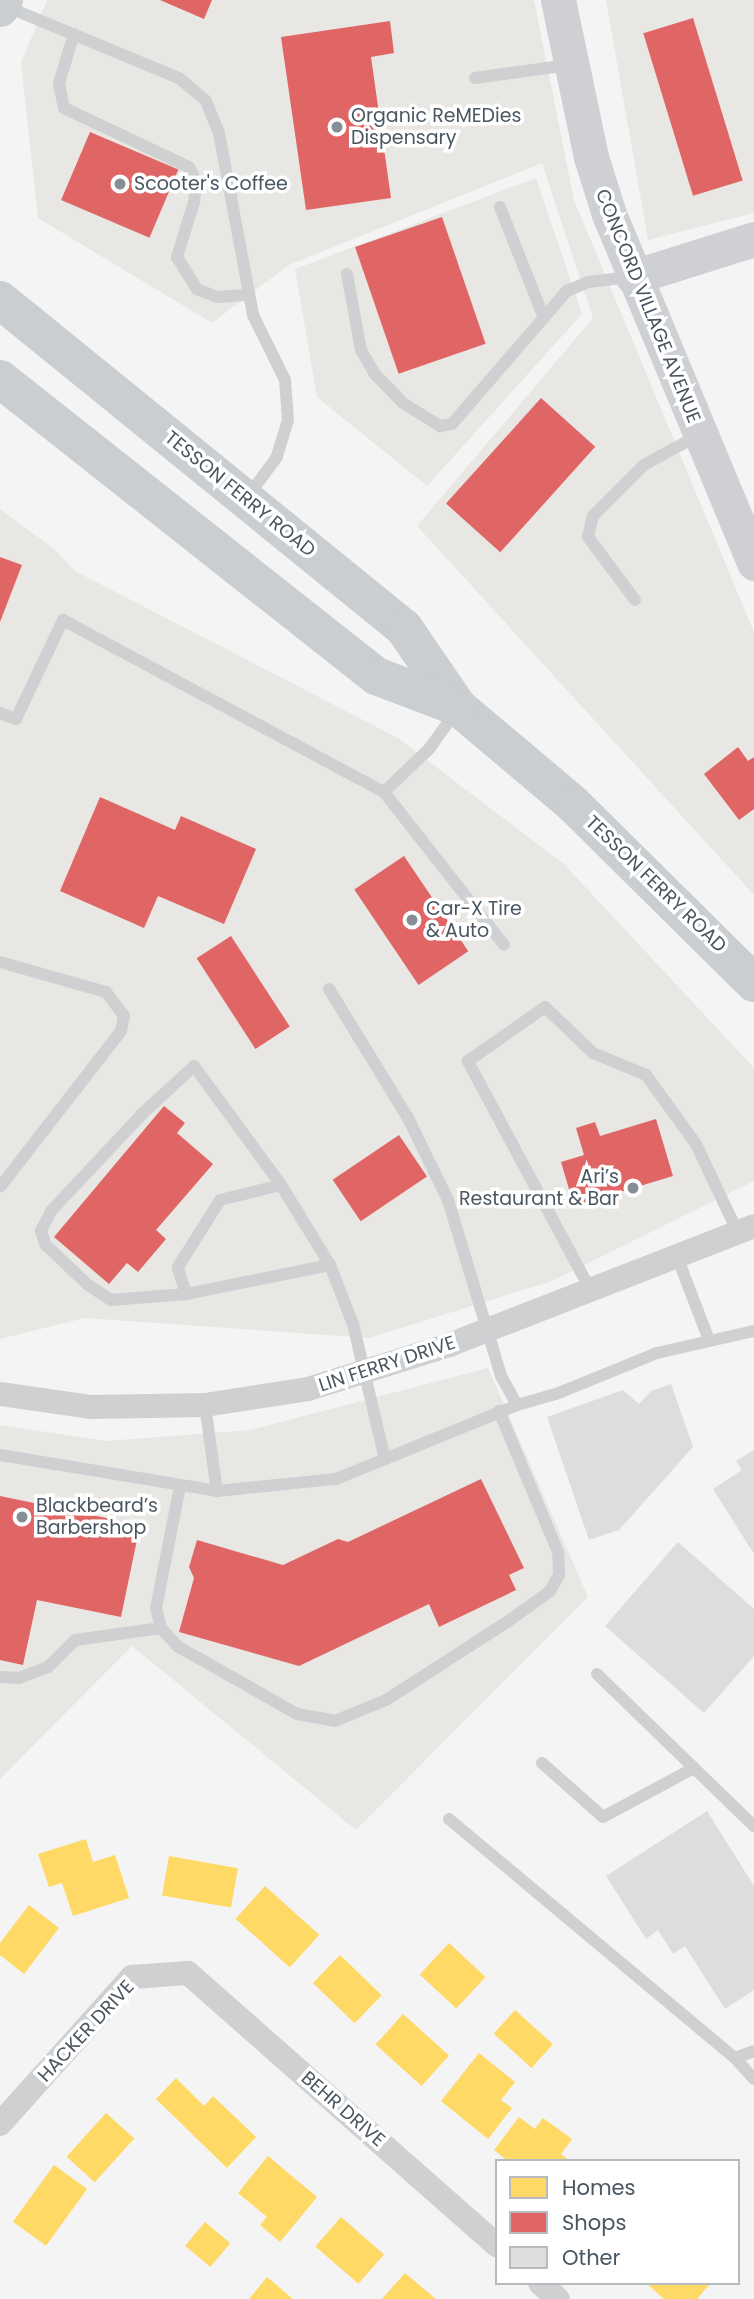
<!DOCTYPE html>
<meta charset="utf-8">
<style>
body{margin:0}
#map{position:relative;width:754px;height:2299px;overflow:hidden;background:#f4f4f4;font-family:Poppins,sans-serif}
div>[style]{position:absolute}
.commercial>*{inset:0;background:#e8e7e3}
.homes>*{inset:0;background:#ffd966;transform-origin:0 0}
.shops>*{inset:0;background:#e06666;transform-origin:0 0}
.building>*{inset:0;background:#ddddde}
.lane>*{height:12px;margin:-6px;padding:0 6px;transform-origin:6px;border-radius:6px;background:#ced0d2}
.street>*{height:24px;margin:-12px;padding:0 12px;transform-origin:12px;border-radius:12px;background:#ced0d2}
.secondary>*{height:35px;margin:-17.5px;padding:0 17.5px;transform-origin:17.5px;border-radius:17.5px;background:#ced0d4}
.primary>*{height:38px;margin:-19px;padding:0 19px;transform-origin:19px;border-radius:19px;background:#caced1}
.dots>*{width:19px;height:19px;translate:-50% -50%;box-sizing:border-box;border:4px solid #fff;border-radius:50%}
span{translate:-50% -50%;white-space:nowrap;text-align:center;line-height:1.15;-webkit-text-stroke:7px #fff;paint-order:stroke}
.poi-label{font-size:19px;color:#4a5661}
.left{translate:0 -50%;text-align:left}
.right{translate:-100% -50%;text-align:right}
.street-label{font-size:19px;color:#4a5661}
.legend{position:absolute;left:495px;top:2159px;width:245px;height:126px;box-sizing:border-box;background:#fff;border:2px solid #b7bbc0;margin:0;padding:9px 12px;list-style:none;font-size:21px;color:#4a5661}
.legend li{display:flex;align-items:center;gap:14px;height:35px}
.legend b{width:35px;border:2px solid #b7bbc0}
</style>
<div id="map">
<div class="commercial">
<div style="clip-path:polygon(47px 0,534px 0,574px 200px,754px 632px,754px 895px,417px 526px,593px 318px,542px 163px,289px 265px,212px 323px,38px 218px,21px 63px)"></div>
<div style="clip-path:polygon(606px 0,754px 0,754px 213px,648px 240px)"></div>
<div style="clip-path:polygon(536px 178px,582px 314px,427px 486px,317px 397px,295px 269px)"></div>
<div style="clip-path:polygon(0 509px,53px 548px,75px 571px,398px 738px,564px 864px,754px 1068px,754px 1181px,552px 1281px,369px 1338px,85px 1318px,0 1339px)"></div>
<div style="clip-path:polygon(488px 1368px,588px 1597px,356px 1830px,132px 1646px,0 1779px,0 1425px,106px 1441px,250px 1430px)"></div>
</div>
<div class="homes">
<div style="clip-path:polygon(86px 1839px,93px 1862px,115px 1855px,129px 1898px,73px 1916px,62px 1883px,49px 1887px,38px 1854px)"></div>
<div style="left:169px;top:1856px;width:70px;height:40px;rotate:10deg"></div>
<div style="left:265px;top:1886px;width:73px;height:44px;rotate:42deg"></div>
<div style="clip-path:polygon(29px 1905px,59px 1928px,24px 1974px,0 1955px,0 1943px)"></div>
<div style="left:449px;top:1943px;width:50px;height:43px;rotate:43deg"></div>
<div style="left:340px;top:1955px;width:58px;height:39px;rotate:44deg"></div>
<div style="left:515px;top:2010px;width:51px;height:32px;rotate:42deg"></div>
<div style="left:403px;top:2014px;width:62px;height:41px;rotate:42deg"></div>
<div style="clip-path:polygon(479px 2053px,515px 2082px,501px 2100px,512px 2108px,488px 2139px,441px 2101px)"></div>
<div style="clip-path:polygon(176px 2078px,204px 2106px,213px 2096px,256px 2137px,227px 2168px,156px 2099px)"></div>
<div style="left:106px;top:2113px;width:38px;height:59px;rotate:42deg"></div>
<div style="clip-path:polygon(519px 2117px,535px 2129px,543px 2118px,572px 2139px,561px 2154px,570px 2161px,508px 2161px,494px 2150px)"></div>
<div style="clip-path:polygon(268px 2156px,317px 2197px,280px 2242px,260px 2225px,267px 2217px,238px 2193px)"></div>
<div style="left:54px;top:2165px;width:41px;height:70px;rotate:36deg"></div>
<div style="left:341px;top:2217px;width:57px;height:39px;rotate:41deg"></div>
<div style="left:205px;top:2222px;width:33px;height:31px;rotate:40deg"></div>
<div style="clip-path:polygon(405px 2273px,436px 2299px,382px 2299px)"></div>
<div style="clip-path:polygon(267px 2277px,293px 2299px,249px 2299px)"></div>
<div style="clip-path:polygon(646px 2283px,706px 2283px,709px 2285px,697px 2299px,664px 2299px)"></div>
</div>
<div class="shops">
<div style="clip-path:polygon(160px 0,212px 0,204px 19px)"></div>
<div style="left:693px;top:18px;width:170px;height:52px;rotate:73deg"></div>
<div style="clip-path:polygon(390px 21px,394px 53px,371px 57px,391px 198px,306px 210px,281px 37px)"></div>
<div style="left:90px;top:132px;width:96px;height:74px;rotate:23deg"></div>
<div style="left:442px;top:217px;width:134px;height:92px;rotate:71deg"></div>
<div style="left:541px;top:398px;width:73px;height:142px;rotate:42deg"></div>
<div style="clip-path:polygon(0 557px,22px 565px,0 622px)"></div>
<div style="clip-path:polygon(738px 747px,748px 761px,754px 757px,754px 809px,739px 820px,704px 774px)"></div>
<div style="clip-path:polygon(100px 797px,175px 830px,181px 816px,256px 849px,224px 924px,158px 896px,144px 928px,60px 891px)"></div>
<div style="left:404px;top:856px;width:115px;height:60px;rotate:56deg"></div>
<div style="left:231px;top:936px;width:108px;height:41px;rotate:57deg"></div>
<div style="clip-path:polygon(164px 1106px,185px 1123px,177px 1133px,213px 1164px,156px 1230px,166px 1239px,138px 1272px,127px 1263px,109px 1284px,54px 1237px)"></div>
<div style="clip-path:polygon(656px 1119px,673px 1176px,574px 1206px,561px 1162px,584px 1155px,576px 1128px,595px 1122px,600px 1136px)"></div>
<div style="left:399px;top:1135px;width:50px;height:80px;rotate:56deg"></div>
<div style="clip-path:polygon(481px 1479px,524px 1568px,509px 1575px,516px 1590px,439px 1627px,429px 1604px,299px 1666px,179px 1632px,194px 1578px,189px 1567px,197px 1540px,283px 1565px,338px 1539px,348px 1542px)"></div>
<div style="clip-path:polygon(0 1496px,140px 1525px,121px 1617px,37px 1600px,23px 1665px,0 1660px)"></div>
</div>
<div class="building">
<div style="clip-path:polygon(671px 1384px,693px 1447px,619px 1530px,589px 1540px,547px 1417px,623px 1390px,639px 1404px,651px 1391px)"></div>
<div style="clip-path:polygon(754px 1450px,754px 1554px,713px 1489px,742px 1470px,736px 1461px)"></div>
<div style="clip-path:polygon(678px 1542px,754px 1609px,754px 1656px,704px 1713px,605px 1626px)"></div>
<div style="clip-path:polygon(707px 1811px,754px 1886px,754px 1990px,725px 2009px,685px 1946px,673px 1954px,658px 1930px,646px 1939px,606px 1876px)"></div>
</div>
<div class="lane">
<div style="left:5px;top:6px;width:188px;rotate:22.5deg"></div>
<div style="left:179px;top:78px;width:35px;rotate:40deg"></div>
<div style="left:206px;top:101px;width:35px;rotate:68deg"></div>
<div style="left:219px;top:133px;width:185px;rotate:79.4deg"></div>
<div style="left:253px;top:315px;width:72px;rotate:63.8deg"></div>
<div style="left:285px;top:380px;width:40px;rotate:85.7deg"></div>
<div style="left:288px;top:420px;width:39px;rotate:107deg"></div>
<div style="left:277px;top:457px;width:49px;rotate:126.6deg"></div>
<div style="left:74px;top:34px;width:51px;rotate:107deg"></div>
<div style="left:59px;top:83px;width:25px;rotate:79deg"></div>
<div style="left:64px;top:108px;width:138px;rotate:25.3deg"></div>
<div style="left:189px;top:167px;width:16px;rotate:63deg"></div>
<div style="left:196px;top:181px;width:21px;rotate:95deg"></div>
<div style="left:194px;top:202px;width:58px;rotate:107.2deg"></div>
<div style="left:177px;top:257px;width:38px;rotate:58deg"></div>
<div style="left:197px;top:289px;width:22px;rotate:22deg"></div>
<div style="left:217px;top:297px;width:32px;rotate:-4deg"></div>
<div style="left:475px;top:78px;width:95px;rotate:-7.9deg"></div>
<div style="left:500px;top:207px;width:119px;rotate:68.4deg"></div>
<div style="left:347px;top:274px;width:77px;rotate:79.6deg"></div>
<div style="left:361px;top:350px;width:28px;rotate:60deg"></div>
<div style="left:375px;top:374px;width:40px;rotate:46deg"></div>
<div style="left:403px;top:403px;width:44px;rotate:31.9deg"></div>
<div style="left:440px;top:426px;width:12px;rotate:-9deg"></div>
<div style="left:452px;top:424px;width:176px;rotate:-49.2deg"></div>
<div style="left:567px;top:291px;width:23px;rotate:-23deg"></div>
<div style="left:588px;top:282px;width:43px;rotate:-6.6deg"></div>
<div style="left:635px;top:600px;width:79px;rotate:-126.7deg"></div>
<div style="left:588px;top:537px;width:22px;rotate:-77deg"></div>
<div style="left:593px;top:516px;width:72px;rotate:-45deg"></div>
<div style="left:644px;top:465px;width:63px;rotate:-28.6deg"></div>
<div style="left:0;top:713px;width:17px;rotate:21deg"></div>
<div style="left:16px;top:719px;width:110px;rotate:-64.6deg"></div>
<div style="left:63px;top:620px;width:364px;rotate:28.2deg"></div>
<div style="left:384px;top:792px;width:62px;rotate:-43.7deg"></div>
<div style="left:429px;top:749px;width:48px;rotate:-54.3deg"></div>
<div style="left:384px;top:792px;width:194px;rotate:51.9deg"></div>
<div style="left:0;top:962px;width:110px;rotate:15.8deg"></div>
<div style="left:106px;top:992px;width:30px;rotate:53deg"></div>
<div style="left:124px;top:1016px;width:15px;rotate:101deg"></div>
<div style="left:121px;top:1031px;width:197px;rotate:127.8deg"></div>
<div style="left:329px;top:989px;width:151px;rotate:58.5deg"></div>
<div style="left:408px;top:1118px;width:91px;rotate:64deg"></div>
<div style="left:448px;top:1200px;width:184px;rotate:73.2deg"></div>
<div style="left:501px;top:1376px;width:33px;rotate:61deg"></div>
<div style="left:517px;top:1405px;width:41px;rotate:-15.8deg"></div>
<div style="left:556px;top:1394px;width:109px;rotate:-22.1deg"></div>
<div style="left:657px;top:1353px;width:99px;rotate:-12.8deg"></div>
<div style="left:676px;top:1254px;width:92px;rotate:69deg"></div>
<div style="left:330px;top:1265px;width:147px;rotate:168.6deg"></div>
<div style="left:186px;top:1294px;width:28px;rotate:-107deg"></div>
<div style="left:178px;top:1267px;width:79px;rotate:-57.9deg"></div>
<div style="left:220px;top:1200px;width:63px;rotate:-13.8deg"></div>
<div style="left:281px;top:1185px;width:94px;rotate:58.5deg"></div>
<div style="left:330px;top:1265px;width:63px;rotate:68.7deg"></div>
<div style="left:353px;top:1324px;width:139px;rotate:76.7deg"></div>
<div style="left:590px;top:1289px;width:259px;rotate:-118.2deg"></div>
<div style="left:468px;top:1061px;width:94px;rotate:-35deg"></div>
<div style="left:545px;top:1007px;width:66px;rotate:43.8deg"></div>
<div style="left:593px;top:1053px;width:57px;rotate:22.5deg"></div>
<div style="left:646px;top:1075px;width:85px;rotate:54.1deg"></div>
<div style="left:696px;top:1144px;width:98px;rotate:64.7deg"></div>
<div style="left:186px;top:1294px;width:75px;rotate:175.4deg"></div>
<div style="left:111px;top:1300px;width:27px;rotate:-147deg"></div>
<div style="left:88px;top:1285px;width:59px;rotate:-136.4deg"></div>
<div style="left:45px;top:1244px;width:14px;rotate:-107deg"></div>
<div style="left:41px;top:1231px;width:22px;rotate:-63deg"></div>
<div style="left:51px;top:1211px;width:132px;rotate:-46.8deg"></div>
<div style="left:141px;top:1115px;width:72px;rotate:-42.8deg"></div>
<div style="left:194px;top:1066px;width:147px;rotate:53.8deg"></div>
<div style="left:205px;top:1405px;width:87px;rotate:82.1deg"></div>
<div style="left:0;top:1455px;width:220px;rotate:9.4deg"></div>
<div style="left:217px;top:1491px;width:120px;rotate:-5.8deg"></div>
<div style="left:336px;top:1479px;width:196px;rotate:-22.2deg"></div>
<div style="left:180px;top:1486px;width:124px;rotate:101.1deg"></div>
<div style="left:156px;top:1608px;width:21px;rotate:76deg"></div>
<div style="left:161px;top:1628px;width:24px;rotate:48deg"></div>
<div style="left:177px;top:1646px;width:138px;rotate:29.5deg"></div>
<div style="left:297px;top:1714px;width:39px;rotate:10deg"></div>
<div style="left:335px;top:1721px;width:55px;rotate:-22.4deg"></div>
<div style="left:386px;top:1700px;width:148px;rotate:-32.8deg"></div>
<div style="left:510px;top:1620px;width:49px;rotate:-35.9deg"></div>
<div style="left:550px;top:1591px;width:18px;rotate:-61deg"></div>
<div style="left:559px;top:1575px;width:23px;rotate:-92deg"></div>
<div style="left:558px;top:1552px;width:153px;rotate:-112.7deg"></div>
<div style="left:597px;top:1674px;width:219px;rotate:44.1deg"></div>
<div style="left:0;top:1677px;width:19px;rotate:3deg"></div>
<div style="left:19px;top:1678px;width:31px;rotate:-21deg"></div>
<div style="left:48px;top:1667px;width:38px;rotate:-45deg"></div>
<div style="left:75px;top:1640px;width:87px;rotate:-7.9deg"></div>
<div style="left:542px;top:1763px;width:81px;rotate:41.5deg"></div>
<div style="left:603px;top:1817px;width:103px;rotate:-28.3deg"></div>
<div style="left:449px;top:1819px;width:373px;rotate:39.9deg"></div>
<div style="left:735px;top:2058px;width:20px;rotate:-20deg"></div>
<div style="left:735px;top:2058px;width:28px;rotate:48deg"></div>
</div>
<div class="street">
<div style="left:0;top:1394px;width:91px;rotate:8.2deg"></div>
<div style="left:90px;top:1407px;width:61px;rotate:-0.9deg"></div>
<div style="left:151px;top:1406px;width:54px;rotate:-1.1deg"></div>
<div style="left:205px;top:1405px;width:104px;rotate:-8.8deg"></div>
<div style="left:308px;top:1389px;width:148px;rotate:-17.3deg"></div>
<div style="left:449px;top:1345px;width:327px;rotate:-21.3deg"></div>
<div style="left:0;top:2124px;width:198px;rotate:-48.1deg"></div>
<div style="left:132px;top:1977px;width:56px;rotate:-4.1deg"></div>
<div style="left:188px;top:1973px;width:412px;rotate:41.4deg"></div>
<div style="left:540px;top:2283px;width:24px;rotate:42deg"></div>
</div>
<div class="secondary">
<div style="left:558px;top:0;width:160px;rotate:78.1deg"></div>
<div style="left:591px;top:157px;width:60px;rotate:72.5deg"></div>
<div style="left:609px;top:214px;width:378px;rotate:67.4deg"></div>
<div style="left:633px;top:277px;width:127px;rotate:-17.4deg"></div>
</div>
<div class="primary">
<div style="left:0;top:8px;width:9px;rotate:-63deg"></div>
<div style="left:0;top:300px;width:520px;rotate:39.07deg"></div>
<div style="left:404px;top:628px;width:96px;rotate:55.6deg"></div>
<div style="left:458px;top:707px;width:149px;rotate:40.1deg"></div>
<div style="left:572px;top:803px;width:256px;rotate:44.7deg"></div>
<div style="left:0;top:379px;width:479px;rotate:38.3deg"></div>
<div style="left:376px;top:676px;width:88px;rotate:20.7deg"></div>
</div>
<div class="dots">
<div style="left:337px;top:127px;background:#868d94"></div>
<div style="left:120px;top:184px;background:#868d94"></div>
<div style="left:412px;top:920px;background:#868d94"></div>
<div style="left:633px;top:1188px;background:#868d94"></div>
<div style="left:22px;top:1517px;background:#868d94"></div>
</div>
<div class="poi-label">
<span class="left" style="left:351px;top:127px">Organic ReMEDies<br>Dispensary</span>
<span class="left" style="left:134px;top:184px">Scooter's Coffee</span>
<span class="left" style="left:426px;top:920px">Car-X Tire<br>&amp; Auto</span>
<span class="right" style="left:619px;top:1188px">Ari’s<br>Restaurant &amp; Bar</span>
<span class="left" style="left:36px;top:1517px">Blackbeard’s<br>Barbershop</span>
</div>
<div class="street-label">
<span style="left:648px;top:306px;rotate:68deg">CONCORD VILLAGE AVENUE</span>
<span style="left:240px;top:494px;rotate:39deg">TESSON FERRY ROAD</span>
<span style="left:656px;top:884px;rotate:44deg">TESSON FERRY ROAD</span>
<span style="left:387px;top:1364px;rotate:-18deg">LIN FERRY DRIVE</span>
<span style="left:86px;top:2031px;rotate:-47deg">HACKER DRIVE</span>
<span style="left:343px;top:2109px;rotate:41deg">BEHR DRIVE</span>
</div>
<ul class="legend">
<li><b style="height:19px;background:#ffd966"></b>Homes</li>
<li><b style="height:19px;background:#e06666"></b>Shops</li>
<li><b style="height:19px;background:#ddddde"></b>Other</li>
</ul>
</div>
